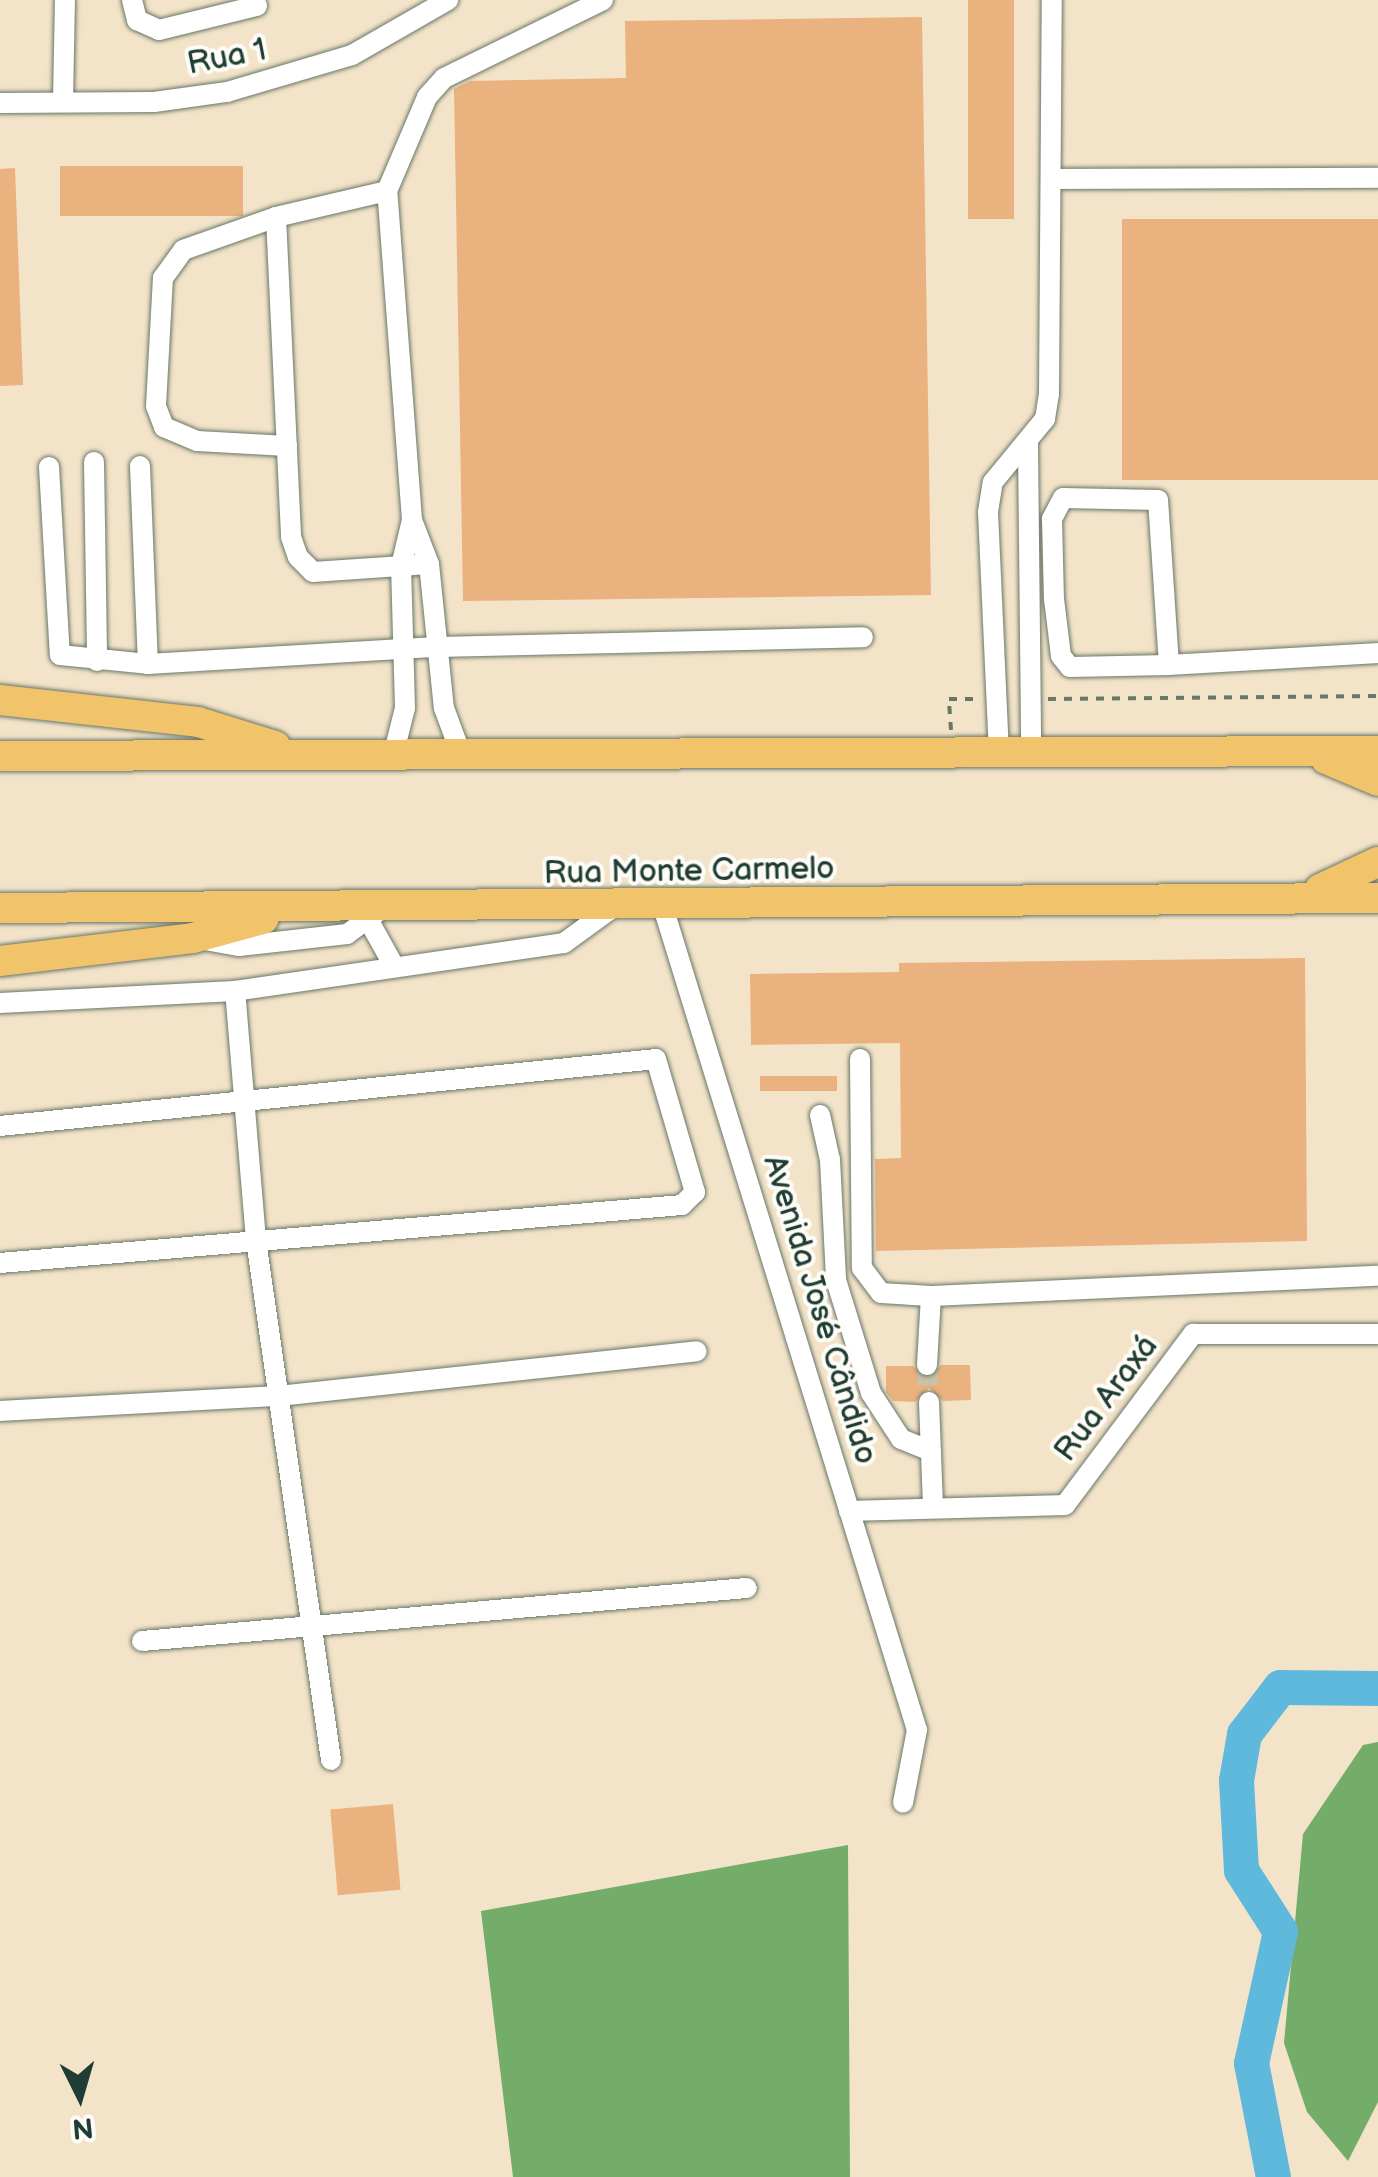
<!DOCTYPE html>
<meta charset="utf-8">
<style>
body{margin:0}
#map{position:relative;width:1378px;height:2177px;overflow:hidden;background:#f3e4c9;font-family:"Balsamiq Sans",sans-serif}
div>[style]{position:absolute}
.forest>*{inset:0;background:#74ac6a}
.river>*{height:35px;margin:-17.5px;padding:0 17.5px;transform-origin:17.5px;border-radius:17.5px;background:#5fb9dd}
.building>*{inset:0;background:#eab27e;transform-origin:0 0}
.minor-tunnel>*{height:20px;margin-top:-10px;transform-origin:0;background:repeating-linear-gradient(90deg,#c9c3ab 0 20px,transparent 0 30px)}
.path>*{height:4px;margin-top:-2px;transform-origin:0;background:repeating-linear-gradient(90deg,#697768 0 8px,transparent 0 16px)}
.roads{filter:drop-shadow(0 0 2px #697768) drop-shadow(0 0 2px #697768)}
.minor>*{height:20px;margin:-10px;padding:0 10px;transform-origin:10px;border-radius:10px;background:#fff}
.highway>*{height:30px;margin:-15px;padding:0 15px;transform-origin:15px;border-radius:15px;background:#f1c36a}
span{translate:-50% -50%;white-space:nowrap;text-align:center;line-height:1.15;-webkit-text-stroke:8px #fdfcf7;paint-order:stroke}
.street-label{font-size:32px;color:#1f3d34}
.north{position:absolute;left:30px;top:2047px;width:100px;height:100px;-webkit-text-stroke:8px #fdfcf7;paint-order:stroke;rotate:175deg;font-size:28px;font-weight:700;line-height:40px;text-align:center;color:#1f3d34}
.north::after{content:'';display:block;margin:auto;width:35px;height:45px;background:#1f3d34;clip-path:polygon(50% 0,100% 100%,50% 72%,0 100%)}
</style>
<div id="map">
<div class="forest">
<div style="clip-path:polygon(1378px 1742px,1378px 2102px,1348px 2161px,1307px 2112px,1284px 2043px,1303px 1834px,1363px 1745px)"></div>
<div style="clip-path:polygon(848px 1845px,850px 2177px,513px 2177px,481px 1911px)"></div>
</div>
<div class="river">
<div style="left:1273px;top:2177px;width:116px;rotate:-100.9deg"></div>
<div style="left:1251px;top:2063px;width:135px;rotate:-77.6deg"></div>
<div style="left:1280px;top:1931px;width:72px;rotate:-122.6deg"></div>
<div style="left:1241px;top:1870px;width:90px;rotate:-93.2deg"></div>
<div style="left:1236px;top:1780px;width:47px;rotate:-80.1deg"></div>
<div style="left:1244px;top:1734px;width:59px;rotate:-52.5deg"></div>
<div style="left:1280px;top:1687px;width:98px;rotate:0.6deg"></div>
</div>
<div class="building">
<div style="left:968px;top:0;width:46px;height:219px"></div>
<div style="clip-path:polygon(922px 17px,931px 595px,463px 601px,454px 89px,470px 81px,626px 78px,625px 21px)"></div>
<div style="left:60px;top:166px;width:183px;height:50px"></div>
<div style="clip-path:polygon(15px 168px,23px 385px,0 386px,0 169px)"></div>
<div style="left:1378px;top:219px;width:261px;height:256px;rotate:90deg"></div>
<div style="clip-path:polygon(1305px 958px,1307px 1241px,876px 1251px,875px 1159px,901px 1158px,900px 1043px,751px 1045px,750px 974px,899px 972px,899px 963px)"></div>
<div style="left:760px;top:1076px;width:77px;height:15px"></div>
<div style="clip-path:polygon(941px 1365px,970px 1365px,971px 1400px,943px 1401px,929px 1388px,915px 1402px,893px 1401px,886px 1392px,886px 1366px,913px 1366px,927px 1379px)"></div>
<div style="left:393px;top:1804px;width:86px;height:63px;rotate:85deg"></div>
</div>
<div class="minor-tunnel">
<div style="left:927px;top:1365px;width:37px;rotate:87deg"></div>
</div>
<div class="path">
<div style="left:1048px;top:699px;width:330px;rotate:-0.5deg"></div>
<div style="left:951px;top:730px;width:31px;rotate:-94deg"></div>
<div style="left:949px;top:699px;width:30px"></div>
</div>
<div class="roads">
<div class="minor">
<div style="left:132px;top:0;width:21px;rotate:76deg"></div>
<div style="left:137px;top:20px;width:24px;rotate:24deg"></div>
<div style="left:159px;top:30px;width:101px;rotate:-13.8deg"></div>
<div style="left:63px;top:102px;width:102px;rotate:-88.9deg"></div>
<div style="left:0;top:103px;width:154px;rotate:-0.4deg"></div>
<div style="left:154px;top:102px;width:74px;rotate:-7.8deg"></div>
<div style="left:227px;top:92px;width:130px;rotate:-16.5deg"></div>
<div style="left:352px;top:55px;width:111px;rotate:-29.8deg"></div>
<div style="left:1055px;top:179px;width:323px;rotate:-0.2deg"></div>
<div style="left:276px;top:217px;width:320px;rotate:87.3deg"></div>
<div style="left:291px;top:537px;width:21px;rotate:71deg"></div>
<div style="left:298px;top:557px;width:21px;rotate:45deg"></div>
<div style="left:313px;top:572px;width:116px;rotate:-3.9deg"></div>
<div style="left:1028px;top:444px;width:310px;rotate:89.4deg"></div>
<div style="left:287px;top:446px;width:90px;rotate:-176.8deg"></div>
<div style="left:197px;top:441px;width:36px;rotate:-157deg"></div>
<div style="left:164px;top:427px;width:22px;rotate:-111deg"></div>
<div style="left:156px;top:406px;width:128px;rotate:-86.9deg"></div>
<div style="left:163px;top:278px;width:34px;rotate:-54deg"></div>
<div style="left:183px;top:250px;width:99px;rotate:-19.5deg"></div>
<div style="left:276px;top:217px;width:114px;rotate:-13.2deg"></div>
<div style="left:94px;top:462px;width:199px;rotate:89.1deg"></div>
<div style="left:140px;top:466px;width:198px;rotate:87.7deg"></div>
<div style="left:49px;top:467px;width:188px;rotate:86.7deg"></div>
<div style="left:60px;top:655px;width:88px;rotate:5.8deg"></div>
<div style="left:148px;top:664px;width:289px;rotate:-3.4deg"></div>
<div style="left:437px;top:647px;width:426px;rotate:-1.3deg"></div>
<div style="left:412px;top:520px;width:47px;rotate:68.9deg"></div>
<div style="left:429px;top:564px;width:145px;rotate:84.1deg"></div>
<div style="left:444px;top:708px;width:52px;rotate:69.8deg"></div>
<div style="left:1169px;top:665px;width:165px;rotate:-93.8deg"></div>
<div style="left:1158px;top:500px;width:95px;rotate:-178.8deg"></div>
<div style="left:1063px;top:498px;width:24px;rotate:118deg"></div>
<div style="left:1052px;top:519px;width:80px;rotate:88.6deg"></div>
<div style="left:1054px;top:599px;width:57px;rotate:83deg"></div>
<div style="left:1061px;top:656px;width:14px;rotate:51deg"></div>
<div style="left:1070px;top:667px;width:99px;rotate:-1.2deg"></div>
<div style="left:1169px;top:665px;width:209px;rotate:-3.3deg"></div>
<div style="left:999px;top:754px;width:242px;rotate:-92.6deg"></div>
<div style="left:988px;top:512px;width:30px;rotate:-81deg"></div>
<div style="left:993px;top:482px;width:82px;rotate:-50.5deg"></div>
<div style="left:1045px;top:419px;width:24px;rotate:-81deg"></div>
<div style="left:1049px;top:395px;width:395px;rotate:-89.6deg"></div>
<div style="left:393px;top:756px;width:49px;rotate:-76deg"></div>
<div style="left:405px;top:708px;width:142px;rotate:-91.6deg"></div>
<div style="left:401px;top:566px;width:47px;rotate:-76.6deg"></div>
<div style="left:412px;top:520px;width:330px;rotate:-94.3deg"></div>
<div style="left:387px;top:191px;width:102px;rotate:-66.9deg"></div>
<div style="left:427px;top:97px;width:25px;rotate:-48deg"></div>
<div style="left:444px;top:78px;width:177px;rotate:-26.1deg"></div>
<div style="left:663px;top:907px;width:861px;rotate:72.85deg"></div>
<div style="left:917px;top:1730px;width:74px;rotate:100.9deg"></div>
<div style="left:370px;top:923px;width:49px;rotate:60.8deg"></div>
<div style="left:205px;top:940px;width:35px;rotate:10deg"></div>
<div style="left:239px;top:946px;width:109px;rotate:-6.3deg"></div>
<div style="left:347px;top:934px;width:44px;rotate:-35.8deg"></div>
<div style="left:0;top:1003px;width:235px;rotate:-2.9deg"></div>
<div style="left:860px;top:1059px;width:209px;rotate:89.5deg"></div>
<div style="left:862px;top:1268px;width:31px;rotate:53deg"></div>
<div style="left:881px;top:1293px;width:50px;rotate:3.4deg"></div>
<div style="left:820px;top:1115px;width:46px;rotate:77.5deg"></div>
<div style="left:830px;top:1160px;width:120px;rotate:87.1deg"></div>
<div style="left:836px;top:1280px;width:118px;rotate:72.8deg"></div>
<div style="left:871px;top:1393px;width:55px;rotate:56.9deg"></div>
<div style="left:901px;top:1439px;width:32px;rotate:22deg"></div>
<div style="left:0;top:1126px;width:659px;rotate:-5.83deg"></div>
<div style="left:656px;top:1059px;width:139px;rotate:73.7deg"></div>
<div style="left:695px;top:1192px;width:18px;rotate:135deg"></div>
<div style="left:682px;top:1205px;width:684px;rotate:175.14deg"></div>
<div style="left:927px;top:1365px;width:69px;rotate:-86.7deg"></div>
<div style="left:931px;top:1296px;width:447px;rotate:-2.6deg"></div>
<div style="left:929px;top:1402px;width:106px;rotate:87.8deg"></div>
<div style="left:0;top:1411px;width:279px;rotate:-3.1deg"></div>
<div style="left:279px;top:1396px;width:420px;rotate:-6.1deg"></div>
<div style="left:849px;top:1511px;width:216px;rotate:-1.6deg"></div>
<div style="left:1065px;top:1505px;width:214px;rotate:-53.2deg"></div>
<div style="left:1193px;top:1334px;width:185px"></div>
<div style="left:142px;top:1641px;width:607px;rotate:-5.01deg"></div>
<div style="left:331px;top:1760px;width:525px;rotate:-98.21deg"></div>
<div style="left:256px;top:1240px;width:250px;rotate:-94.8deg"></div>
<div style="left:235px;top:991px;width:332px;rotate:-8.3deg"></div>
<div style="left:564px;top:943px;width:59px;rotate:-36.1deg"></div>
</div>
<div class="highway">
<div style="left:0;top:700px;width:199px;rotate:6.3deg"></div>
<div style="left:198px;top:722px;width:81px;rotate:17.3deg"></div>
<div style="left:0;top:756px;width:1378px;rotate:-0.21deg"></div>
<div style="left:1326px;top:759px;width:56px;rotate:22.9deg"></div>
<div style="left:1320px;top:889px;width:64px;rotate:-25deg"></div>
<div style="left:0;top:908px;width:1378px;rotate:-0.42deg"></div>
<div style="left:0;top:961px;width:194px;rotate:-6.8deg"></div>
<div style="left:193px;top:938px;width:73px;rotate:-15.2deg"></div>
</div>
</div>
<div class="street-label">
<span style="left:227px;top:58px;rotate:-11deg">Rua 1</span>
<span style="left:689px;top:872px;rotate:-1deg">Rua Monte Carmelo</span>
<span style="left:819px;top:1310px;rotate:73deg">Avenida José Cândido</span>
<span style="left:1107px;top:1399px;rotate:-53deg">Rua Araxá</span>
</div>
<div class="north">N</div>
</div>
